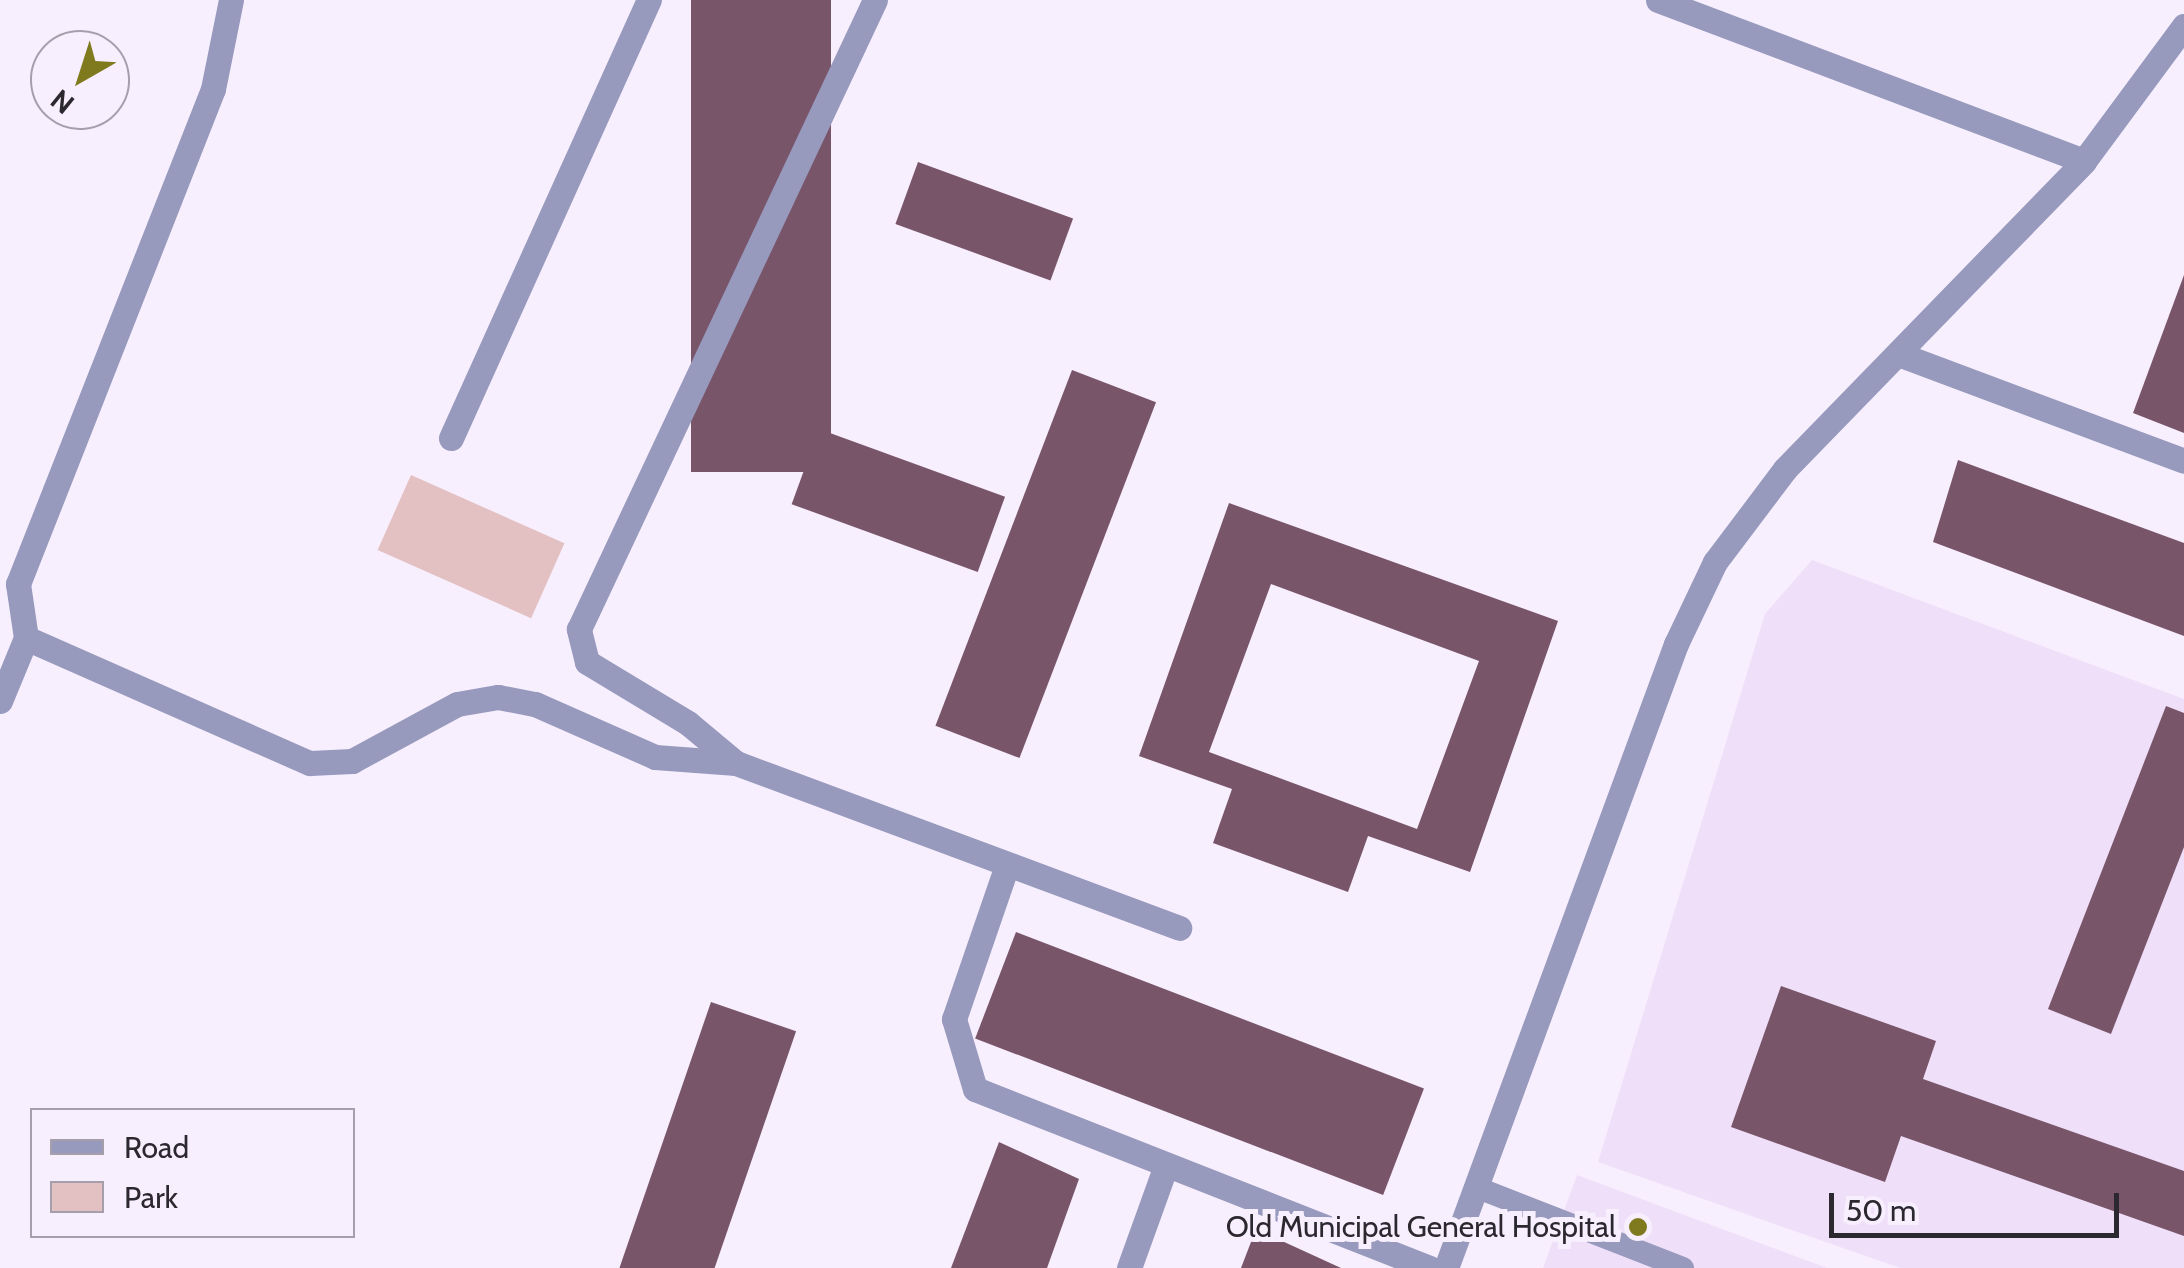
<!DOCTYPE html>
<style>
body{margin:0}
#map{position:relative;width:2184px;height:1268px;overflow:hidden;background:#f8effe;font-family:Cabin,sans-serif}
div>[style]{position:absolute}
.built>*{inset:0;background:#efdff9}
.green>*{inset:0;background:#e3c0c2;transform-origin:0 0}
.building>*{inset:0;background:#79556a;transform-origin:0 0}
.service>*{height:22px;margin:-11px;padding:0 11px;transform-origin:11px;border-radius:11px;background:#9799bd}
.minor>*{height:25px;margin:-12.5px;padding:0 12.5px;transform-origin:12.5px;border-radius:12.5px;background:#9799bd}
.dots>*{width:28px;height:28px;translate:-50% -50%;box-sizing:border-box;border:5px solid #f8effe;border-radius:50%}
span{translate:-50% -50%;white-space:nowrap;text-align:center;line-height:1.15;-webkit-text-stroke:10px #f8effe;paint-order:stroke}
.poi-label{font-size:30px;color:#2c282f}
.right{translate:-100% -50%;text-align:right}
.legend{position:absolute;left:30px;top:1108px;width:325px;height:130px;box-sizing:border-box;background:#f8effe;border:2px solid #a69fab;margin:0;padding:12px 18px;list-style:none;font-size:30px;color:#2c282f}
.legend li{display:flex;align-items:center;gap:20px;height:50px}
.legend b{width:50px;border:2px solid #a69fab}
.north{position:absolute;left:30px;top:30px;width:100px;height:100px;box-sizing:border-box;background:#f8effe;border:2px solid #a69fab;border-radius:50%;rotate:219deg;font-size:28px;font-weight:700;line-height:40px;text-align:center;color:#2c282f}
.north::after{content:'';display:block;margin:auto;width:35px;height:45px;background:#807a1f;clip-path:polygon(50% 0,100% 100%,50% 72%,0 100%)}
.scale{position:absolute;left:1829px;top:1193px;width:290px;height:45px;box-sizing:border-box;border:5px solid #2c282f;border-top:0;padding-left:12px;font-size:30px;line-height:35px;white-space:nowrap;color:#2c282f;-webkit-text-stroke:8px #f8effe;paint-order:stroke}
</style>
<div id="map">
<div class="built">
<div style="clip-path:polygon(1812px 560px,2184px 699px,2184px 1268px,1900px 1268px,1598px 1162px,1765px 614px)"></div>
<div style="clip-path:polygon(1577px 1175px,1827px 1268px,1543px 1268px)"></div>
</div>
<div class="green">
<div style="left:411px;top:475px;width:168px;height:82px;rotate:24deg"></div>
</div>
<div class="building">
<div style="left:691px;top:0;width:140px;height:472px"></div>
<div style="left:918px;top:162px;width:165px;height:66px;rotate:20deg"></div>
<div style="clip-path:polygon(2184px 275px,2184px 433px,2133px 413px)"></div>
<div style="left:1072px;top:370px;width:90px;height:381px;rotate:21deg"></div>
<div style="left:819px;top:429px;width:198px;height:80px;rotate:20deg"></div>
<div style="clip-path:polygon(1958px 460px,2184px 543px,2184px 636px,1933px 542px)"></div>
<div style="clip-path:polygon(evenodd,1229px 503px,1558px 621px,1470px 872px,1368px 836px,1348px 892px,1213px 843px,1232px 789px,1139px 756px,1229px 503px,1271px 584px,1479px 661px,1417px 829px,1209px 752px,1271px 584px)"></div>
<div style="clip-path:polygon(2166px 706px,2184px 713px,2184px 847px,2111px 1034px,2048px 1009px)"></div>
<div style="left:1016px;top:932px;width:437px;height:114px;rotate:21deg"></div>
<div style="clip-path:polygon(1781px 986px,1936px 1041px,1923px 1079px,2184px 1171px,2184px 1236px,1901px 1136px,1885px 1182px,1731px 1127px)"></div>
<div style="left:711px;top:1002px;width:90px;height:281px;rotate:19deg"></div>
<div style="clip-path:polygon(999px 1142px,1079px 1179px,1047px 1268px,951px 1268px)"></div>
<div style="clip-path:polygon(1256px 1229px,1341px 1268px,1241px 1268px)"></div>
</div>
<div class="service">
<div style="left:1478px;top:1188px;width:220px;rotate:21.3deg"></div>
</div>
<div class="minor">
<div style="left:1658px;top:0;width:455px;rotate:20.7deg"></div>
<div style="left:1901px;top:355px;width:302px;rotate:20.5deg"></div>
<div style="left:451px;top:438px;width:481px;rotate:-65.7deg"></div>
<div style="left:26px;top:638px;width:310px;rotate:23.8deg"></div>
<div style="left:310px;top:763px;width:42px;rotate:-2.7deg"></div>
<div style="left:352px;top:761px;width:119px;rotate:-28.5deg"></div>
<div style="left:457px;top:704px;width:42px;rotate:-9.7deg"></div>
<div style="left:498px;top:697px;width:38px;rotate:11deg"></div>
<div style="left:535px;top:704px;width:131px;rotate:23.8deg"></div>
<div style="left:655px;top:757px;width:81px;rotate:4.2deg"></div>
<div style="left:736px;top:763px;width:473px;rotate:20.4deg"></div>
<div style="left:0;top:701px;width:68px;rotate:-67.6deg"></div>
<div style="left:26px;top:638px;width:55px;rotate:-98.4deg"></div>
<div style="left:18px;top:584px;width:532px;rotate:-68.5deg"></div>
<div style="left:213px;top:89px;width:91px;rotate:-78.6deg"></div>
<div style="left:736px;top:763px;width:62px;rotate:-140.2deg"></div>
<div style="left:688px;top:723px;width:118px;rotate:-148.9deg"></div>
<div style="left:587px;top:662px;width:34px;rotate:-104deg"></div>
<div style="left:579px;top:629px;width:695px;rotate:-64.8deg"></div>
<div style="left:1006px;top:868px;width:160px;rotate:109deg"></div>
<div style="left:954px;top:1019px;width:73px;rotate:73.3deg"></div>
<div style="left:975px;top:1089px;width:489px;rotate:21.5deg"></div>
<div style="left:1129px;top:1268px;width:109px;rotate:-70.2deg"></div>
<div style="left:1446px;top:1268px;width:665px;rotate:-69.77deg"></div>
<div style="left:1676px;top:644px;width:91px;rotate:-64.6deg"></div>
<div style="left:1715px;top:562px;width:116px;rotate:-53deg"></div>
<div style="left:1785px;top:469px;width:429px;rotate:-45.8deg"></div>
<div style="left:2084px;top:161px;width:168px;rotate:-53.5deg"></div>
</div>
<div class="dots">
<div style="left:1638px;top:1227px;background:#807a1f"></div>
</div>
<div class="poi-label">
<span class="right" style="left:1616px;top:1227px">Old Municipal General Hospital</span>
</div>
<ul class="legend">
<li><b style="height:12px;background:#9799bd"></b>Road</li>
<li><b style="height:28px;background:#e3c0c2"></b>Park</li>
</ul>
<div class="north">N</div>
<div class="scale">50 m</div>
</div>
